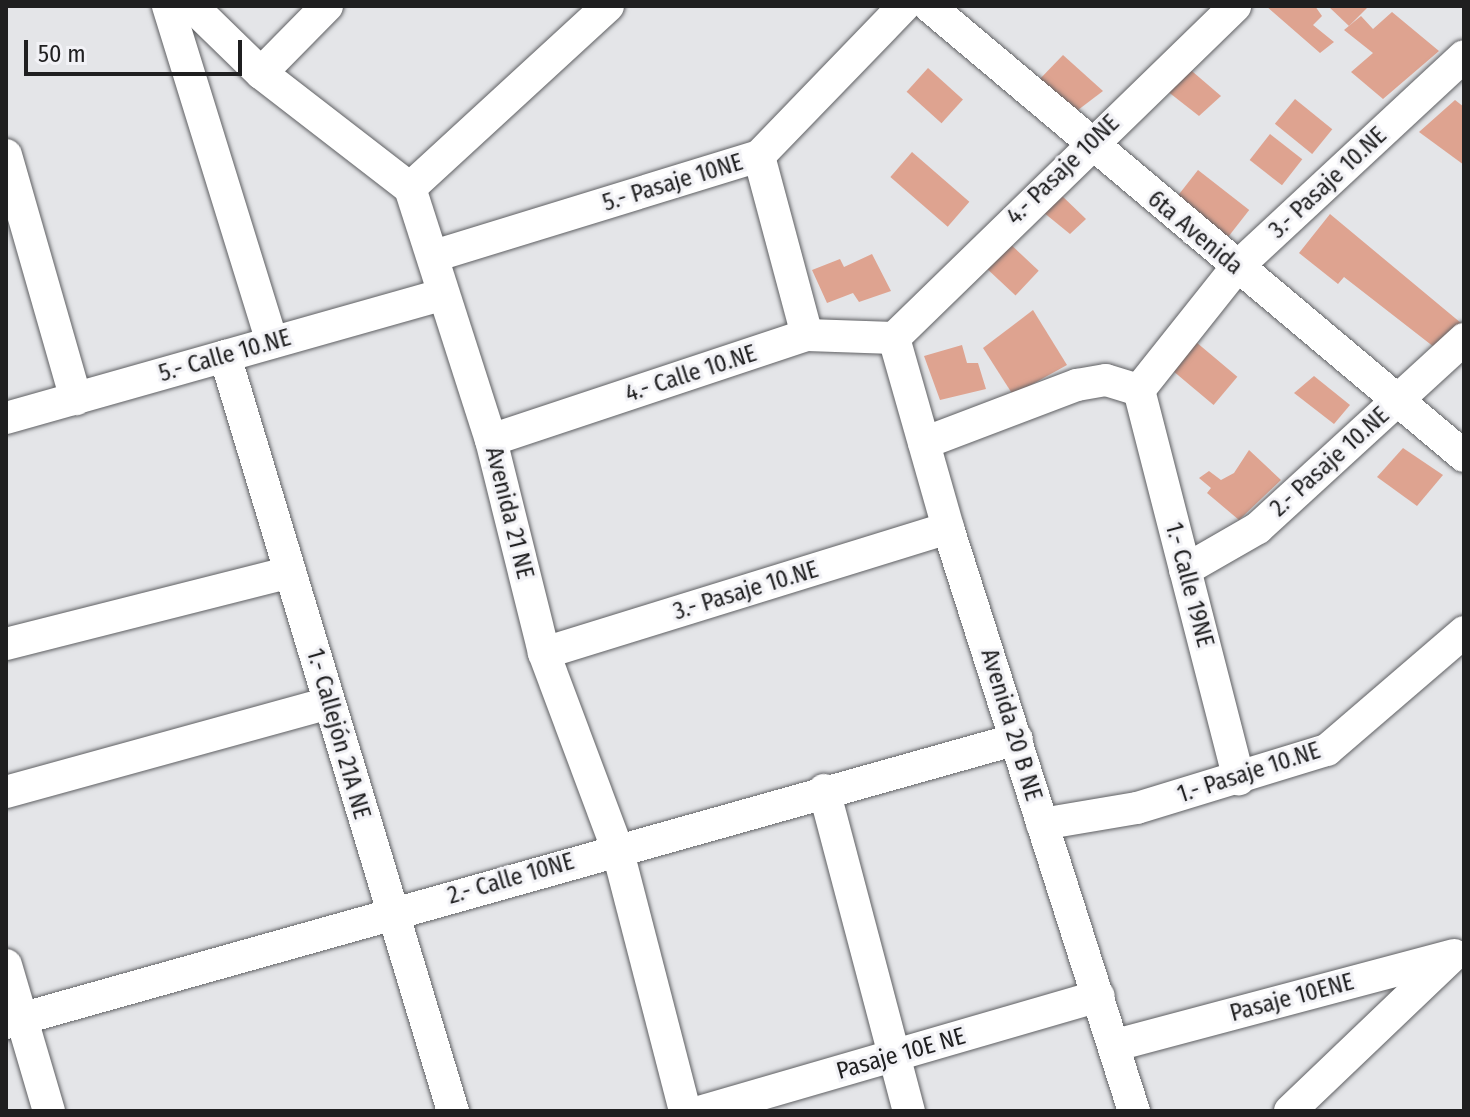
<!DOCTYPE html>
<meta charset="utf-8">
<style>
body{margin:0}
#map{position:relative;width:1470px;height:1117px;overflow:hidden;background:#e4e5e8;font-family:"Fira Sans Condensed",sans-serif}
div>[style]{position:absolute}
.building>*{inset:0;background:#dea390;transform-origin:0 0}
.roads{filter:drop-shadow(0 0 2px #5f6063) drop-shadow(0 0 2px #5f6063)}
.minor>*{height:32px;margin:-16px;padding:0 16px;transform-origin:16px;border-radius:16px;background:#fff}
span{translate:-50% -50%;white-space:nowrap;text-align:center;line-height:1.15;-webkit-text-stroke:6px #f2f2f6;paint-order:stroke}
.street-label{font-size:24px;color:#1f1f20}
.frame{position:absolute;inset:0;border:8px solid #1f1f20;pointer-events:none}
.scale{position:absolute;left:24px;top:40px;width:218px;height:36px;box-sizing:border-box;border:4px solid #1f1f20;border-top:0;padding-left:10px;font-size:24px;line-height:28px;white-space:nowrap;color:#1f1f20;-webkit-text-stroke:6px #f2f2f6;paint-order:stroke}
</style>
<div id="map">
<div class="building">
<div style="clip-path:polygon(1266px 6px,1315px 6px,1322px 16px,1313px 25px,1334px 42px,1320px 53px)"></div>
<div style="clip-path:polygon(1328px 6px,1369px 6px,1349px 26px)"></div>
<div style="clip-path:polygon(1392px 12px,1439px 51px,1383px 99px,1351px 72px,1373px 53px,1344px 30px,1361px 16px,1373px 29px)"></div>
<div style="clip-path:polygon(1063px 55px,1103px 91px,1074px 113px,1037px 82px)"></div>
<div style="clip-path:polygon(1186px 66px,1221px 96px,1199px 116px,1162px 87px)"></div>
<div style="left:928px;top:68px;width:47px;height:32px;rotate:42deg"></div>
<div style="left:1295px;top:99px;width:48px;height:32px;rotate:39deg"></div>
<div style="clip-path:polygon(1455px 100px,1464px 107px,1464px 165px,1419px 132px)"></div>
<div style="left:1270px;top:134px;width:41px;height:33px;rotate:38deg"></div>
<div style="left:912px;top:152px;width:76px;height:33px;rotate:41deg"></div>
<div style="left:1198px;top:170px;width:65px;height:35px;rotate:38deg"></div>
<div style="clip-path:polygon(1059px 193px,1086px 219px,1070px 234px,1043px 212px)"></div>
<div style="clip-path:polygon(1330px 214px,1461px 323px,1434px 347px,1344px 277px,1338px 284px,1299px 253px)"></div>
<div style="left:1008px;top:242px;width:42px;height:34px;rotate:43deg"></div>
<div style="clip-path:polygon(872px 254px,891px 291px,859px 302px,853px 293px,827px 303px,812px 270px,840px 259px,844px 267px)"></div>
<div style="clip-path:polygon(1033px 310px,1067px 365px,1013px 395px,983px 348px)"></div>
<div style="left:1196px;top:342px;width:54px;height:37px;rotate:40deg"></div>
<div style="clip-path:polygon(962px 345px,967px 363px,978px 363px,986px 389px,940px 400px,924px 356px)"></div>
<div style="clip-path:polygon(1314px 376px,1350px 405px,1334px 424px,1294px 393px)"></div>
<div style="clip-path:polygon(1403px 448px,1443px 475px,1417px 506px,1377px 477px)"></div>
<div style="clip-path:polygon(1249px 450px,1281px 480px,1239px 520px,1207px 493px,1211px 488px,1199px 478px,1209px 471px,1221px 480px,1234px 473px)"></div>
</div>
<div class="roads">
<div class="minor">
<div style="left:168px;top:6px;width:352px;rotate:72.8deg"></div>
<div style="left:192px;top:6px;width:96px;rotate:44.2deg"></div>
<div style="left:261px;top:73px;width:188px;rotate:37.7deg"></div>
<div style="left:410px;top:188px;width:265px;rotate:72.2deg"></div>
<div style="left:491px;top:440px;width:219px;rotate:76deg"></div>
<div style="left:544px;top:653px;width:208px;rotate:69.5deg"></div>
<div style="left:617px;top:848px;width:272px;rotate:75.5deg"></div>
<div style="left:929px;top:6px;width:699px;rotate:40.07deg"></div>
<div style="left:261px;top:73px;width:94px;rotate:-45.4deg"></div>
<div style="left:6px;top:155px;width:254px;rotate:74deg"></div>
<div style="left:759px;top:156px;width:185px;rotate:75deg"></div>
<div style="left:410px;top:188px;width:269px;rotate:-42.6deg"></div>
<div style="left:434px;top:256px;width:340px;rotate:-17.1deg"></div>
<div style="left:759px;top:156px;width:209px;rotate:-46deg"></div>
<div style="left:894px;top:338px;width:198px;rotate:74.1deg"></div>
<div style="left:948px;top:528px;width:612px;rotate:72.31deg"></div>
<div style="left:894px;top:338px;width:476px;rotate:-44.2deg"></div>
<div style="left:225px;top:356px;width:789px;rotate:73.2deg"></div>
<div style="left:1139px;top:390px;width:156px;rotate:-51.5deg"></div>
<div style="left:1236px;top:268px;width:311px;rotate:-42.9deg"></div>
<div style="left:1139px;top:390px;width:402px;rotate:75.6deg"></div>
<div style="left:6px;top:418px;width:454px;rotate:-15.8deg"></div>
<div style="left:491px;top:440px;width:333px;rotate:-18.4deg"></div>
<div style="left:807px;top:335px;width:87px;rotate:2deg"></div>
<div style="left:924px;top:443px;width:164px;rotate:-20.8deg"></div>
<div style="left:1077px;top:385px;width:29px;rotate:-10deg"></div>
<div style="left:1106px;top:380px;width:34px;rotate:17deg"></div>
<div style="left:1185px;top:570px;width:84px;rotate:-29.9deg"></div>
<div style="left:1258px;top:528px;width:280px;rotate:-42.5deg"></div>
<div style="left:6px;top:644px;width:293px;rotate:-14.2deg"></div>
<div style="left:544px;top:653px;width:423px;rotate:-17.2deg"></div>
<div style="left:824px;top:790px;width:332px;rotate:75.2deg"></div>
<div style="left:6px;top:792px;width:335px;rotate:-15.4deg"></div>
<div style="left:1042px;top:824px;width:96px;rotate:-9.6deg"></div>
<div style="left:1137px;top:808px;width:199px;rotate:-17deg"></div>
<div style="left:1327px;top:750px;width:181px;rotate:-40.7deg"></div>
<div style="left:6px;top:965px;width:152px;rotate:73.6deg"></div>
<div style="left:6px;top:1023px;width:1050px;rotate:-15.69deg"></div>
<div style="left:1116px;top:1045px;width:350px;rotate:-14.9deg"></div>
<div style="left:703px;top:1111px;width:412px;rotate:-16.2deg"></div>
<div style="left:1290px;top:1111px;width:221px;rotate:-43.7deg"></div>
</div>
</div>
<div class="street-label">
<span style="left:1063px;top:170px;rotate:-44deg">4.- Pasaje 10NE</span>
<span style="left:673px;top:183px;rotate:-17deg">5.- Pasaje 10NE</span>
<span style="left:1328px;top:183px;rotate:-43deg">3.- Pasaje 10.NE</span>
<span style="left:1195px;top:233px;rotate:40deg">6ta Avenida</span>
<span style="left:225px;top:356px;rotate:-16deg">5.- Calle 10.NE</span>
<span style="left:691px;top:374px;rotate:-18deg">4.- Calle 10.NE</span>
<span style="left:1330px;top:462px;rotate:-42deg">2.- Pasaje 10.NE</span>
<span style="left:509px;top:513px;rotate:76deg">Avenida 21 NE</span>
<span style="left:1189px;top:585px;rotate:75deg">1.- Calle 19NE</span>
<span style="left:746px;top:591px;rotate:-17deg">3.- Pasaje 10.NE</span>
<span style="left:1011px;top:725px;rotate:73deg">Avenida 20 B NE</span>
<span style="left:338px;top:734px;rotate:74deg">1.- Callejón 21A NE</span>
<span style="left:1249px;top:773px;rotate:-18deg">1.- Pasaje 10.NE</span>
<span style="left:511px;top:879px;rotate:-16deg">2.- Calle 10NE</span>
<span style="left:1292px;top:998px;rotate:-15deg">Pasaje 10ENE</span>
<span style="left:901px;top:1054px;rotate:-16deg">Pasaje 10E NE</span>
</div>
<div class="frame"></div>
<div class="scale">50 m</div>
</div>
